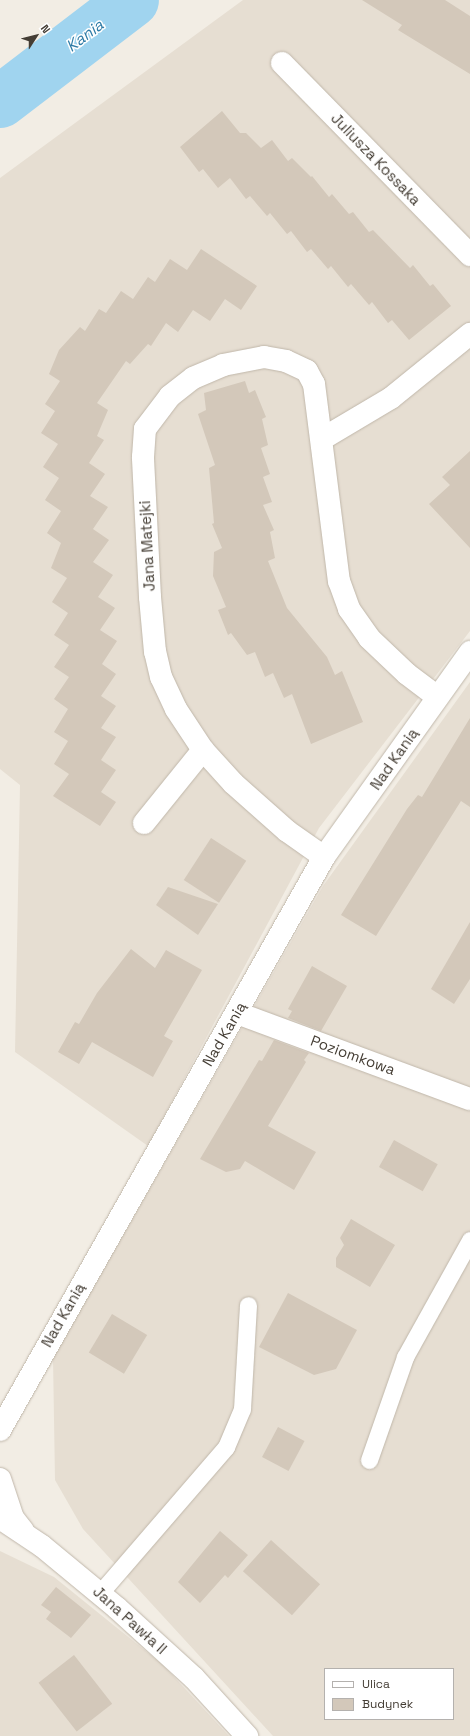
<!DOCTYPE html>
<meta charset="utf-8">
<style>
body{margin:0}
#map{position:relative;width:470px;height:1736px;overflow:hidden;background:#f2ede4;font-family:"Space Grotesk",sans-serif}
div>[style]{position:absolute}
.residential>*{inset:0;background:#e6ded2}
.river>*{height:53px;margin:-26.5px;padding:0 26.5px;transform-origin:26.5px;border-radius:26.5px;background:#a0d4ef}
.building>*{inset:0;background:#d3c8ba;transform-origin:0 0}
.roads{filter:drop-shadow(0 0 1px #c0b7aa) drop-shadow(0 0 1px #c0b7aa)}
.service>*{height:17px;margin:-8.5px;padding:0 8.5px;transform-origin:8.5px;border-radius:8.5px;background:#fff}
.minor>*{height:22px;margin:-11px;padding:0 11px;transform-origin:11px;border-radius:11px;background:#fff}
.tertiary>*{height:22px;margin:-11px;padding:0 11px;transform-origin:11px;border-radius:11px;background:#fff}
span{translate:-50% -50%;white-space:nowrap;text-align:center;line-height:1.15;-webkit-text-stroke:3px #fff;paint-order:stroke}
.street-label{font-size:15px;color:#443d34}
.water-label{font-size:16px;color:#2e7ba6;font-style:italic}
.legend{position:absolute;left:324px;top:1668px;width:130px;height:52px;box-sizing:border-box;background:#fff;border:1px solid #b4b1ae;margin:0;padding:5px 7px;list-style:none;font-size:12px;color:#443d34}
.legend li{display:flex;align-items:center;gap:8px;height:20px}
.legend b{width:20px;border:1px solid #b4b1ae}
.north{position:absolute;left:16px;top:16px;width:40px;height:40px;-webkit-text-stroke:3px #fff;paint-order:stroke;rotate:54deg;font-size:11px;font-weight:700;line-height:16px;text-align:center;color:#443d34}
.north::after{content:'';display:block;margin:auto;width:14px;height:18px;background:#443d34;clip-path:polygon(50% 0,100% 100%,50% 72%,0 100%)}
</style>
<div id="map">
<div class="residential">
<div style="clip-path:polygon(243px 0,470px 0,470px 631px,319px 828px,148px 1146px,15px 1052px,20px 785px,0 769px,0 178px)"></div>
<div style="clip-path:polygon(evenodd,470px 682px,470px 1736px,273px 1736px,83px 1529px,55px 1480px,53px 1358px,323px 886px,470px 682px,325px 1669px,453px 1669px,453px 1719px,325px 1719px,325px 1669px)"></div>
<div style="clip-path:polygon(0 1551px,54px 1577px,163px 1665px,229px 1736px,0 1736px)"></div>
</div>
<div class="river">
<div style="left:0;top:101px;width:166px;rotate:-37.4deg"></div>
</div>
<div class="building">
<div style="clip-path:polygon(362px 0,445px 0,470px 16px,470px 74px,398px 30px,402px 25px)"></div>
<div style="clip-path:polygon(222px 111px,240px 133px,246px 133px,261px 148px,272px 140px,288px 161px,292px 158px,311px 177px,312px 176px,329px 197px,332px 194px,349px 214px,353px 212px,369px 232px,373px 230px,410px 268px,413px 265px,430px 286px,433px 284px,451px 306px,409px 340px,392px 320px,388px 323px,372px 302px,369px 305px,351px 284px,348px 287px,331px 266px,328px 269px,311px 249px,307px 252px,291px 231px,287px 234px,270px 213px,267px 216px,250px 196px,246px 199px,230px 178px,218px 188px,203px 169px,199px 172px,180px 147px)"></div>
<div style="clip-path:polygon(201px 249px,257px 286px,241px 310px,225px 299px,210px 321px,193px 310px,178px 332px,166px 323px,151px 346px,148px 344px,130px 364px,126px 361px,97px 403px,108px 410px,97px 436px,104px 440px,89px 463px,105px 474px,90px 496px,108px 507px,93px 529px,109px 540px,93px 562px,113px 575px,98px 597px,115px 608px,100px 630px,117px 641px,102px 664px,116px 674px,101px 696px,116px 706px,101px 728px,116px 737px,101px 760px,116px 770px,101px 792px,116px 802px,100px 826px,53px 796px,69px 774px,54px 764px,68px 741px,54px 732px,68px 709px,54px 699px,69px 677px,54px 667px,69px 645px,54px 635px,68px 613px,52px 602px,67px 578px,51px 568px,61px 543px,47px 533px,61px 511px,45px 500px,59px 478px,43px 467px,58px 444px,41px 433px,55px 411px,45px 404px,60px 381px,49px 374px,59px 350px,80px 327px,85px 331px,99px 309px,106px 313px,121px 291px,133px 299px,148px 277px,155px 282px,170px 259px,187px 270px)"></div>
<div style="clip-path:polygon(245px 381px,249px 393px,255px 390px,266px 417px,262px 419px,268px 445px,261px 448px,270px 474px,263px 477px,272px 502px,263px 505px,274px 530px,270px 532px,275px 558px,268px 561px,287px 608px,327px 657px,335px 675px,342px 671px,363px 722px,311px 744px,292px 694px,284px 698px,273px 673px,265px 677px,255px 652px,247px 655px,231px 633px,228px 635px,218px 610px,226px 607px,213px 576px,214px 552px,222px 548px,212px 524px,214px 523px,209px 468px,215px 465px,198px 414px,206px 410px,204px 393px)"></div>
<div style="clip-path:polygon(470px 451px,470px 548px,429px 504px,450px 485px,442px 477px)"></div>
<div style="clip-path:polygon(470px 718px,470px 807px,461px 801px,376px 936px,341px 915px,407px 809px,418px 795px,422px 797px)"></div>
<div style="left:211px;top:838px;width:42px;height:50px;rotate:33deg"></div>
<div style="clip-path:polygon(168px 887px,218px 904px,198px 935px,156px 905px)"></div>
<div style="clip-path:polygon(470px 922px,470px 979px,454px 1004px,431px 989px)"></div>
<div style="clip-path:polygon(131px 949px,155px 968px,166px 950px,202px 970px,164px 1036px,173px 1041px,153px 1077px,92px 1042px,79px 1064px,58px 1052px,75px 1022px,79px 1024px,97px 993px)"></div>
<div style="clip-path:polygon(312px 966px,347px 986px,321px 1031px,288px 1018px,292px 1011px,288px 1009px)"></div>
<div style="clip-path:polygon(274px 1040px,309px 1053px,304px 1060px,306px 1062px,268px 1126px,316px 1152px,294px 1190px,245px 1161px,240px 1169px,226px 1172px,200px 1159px,259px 1060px,262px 1061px)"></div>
<div style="left:394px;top:1140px;width:50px;height:31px;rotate:29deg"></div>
<div style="clip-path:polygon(351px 1219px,395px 1245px,370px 1287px,336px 1267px,336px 1258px,344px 1245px,340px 1238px)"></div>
<div style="clip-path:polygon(288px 1293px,357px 1330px,336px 1369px,314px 1375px,259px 1347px)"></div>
<div style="left:112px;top:1314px;width:41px;height:45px;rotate:31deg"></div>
<div style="left:278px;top:1427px;width:30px;height:34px;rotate:28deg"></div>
<div style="clip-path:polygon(220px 1531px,248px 1555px,228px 1578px,225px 1575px,200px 1603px,178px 1582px)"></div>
<div style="left:271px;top:1540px;width:66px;height:42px;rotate:42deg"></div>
<div style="clip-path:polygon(56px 1587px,91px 1615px,71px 1638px,46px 1619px,51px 1612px,41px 1605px)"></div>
<div style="left:74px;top:1655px;width:62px;height:45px;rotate:52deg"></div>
</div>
<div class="roads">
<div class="service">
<div style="left:369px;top:1460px;width:109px;rotate:-70.7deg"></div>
<div style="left:405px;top:1357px;width:134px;rotate:-60.9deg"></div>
<div style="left:100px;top:1593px;width:193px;rotate:-49.2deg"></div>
<div style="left:226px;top:1447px;width:41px;rotate:-67.2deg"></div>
<div style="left:242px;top:1409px;width:104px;rotate:-86.7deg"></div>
</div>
<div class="minor">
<div style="left:282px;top:63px;width:269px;rotate:45.6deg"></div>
<div style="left:322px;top:439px;width:80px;rotate:-30.7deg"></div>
<div style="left:391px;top:398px;width:102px;rotate:-39deg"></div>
<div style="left:144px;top:823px;width:94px;rotate:-51.1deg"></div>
<div style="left:324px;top:857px;width:45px;rotate:-144.9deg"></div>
<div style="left:287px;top:831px;width:72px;rotate:-138.4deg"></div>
<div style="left:233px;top:783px;width:45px;rotate:-132.3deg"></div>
<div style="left:203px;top:750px;width:49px;rotate:-123.4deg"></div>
<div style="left:176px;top:709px;width:35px;rotate:-115deg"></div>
<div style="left:161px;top:677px;width:26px;rotate:-103deg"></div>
<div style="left:155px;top:652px;width:55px;rotate:-95.2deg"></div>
<div style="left:150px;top:597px;width:140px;rotate:-92.9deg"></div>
<div style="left:143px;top:457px;width:28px;rotate:-86deg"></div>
<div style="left:145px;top:429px;width:41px;rotate:-52.9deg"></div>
<div style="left:170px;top:396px;width:29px;rotate:-38deg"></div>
<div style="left:193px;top:378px;width:33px;rotate:-23deg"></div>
<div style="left:223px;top:365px;width:42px;rotate:-11deg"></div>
<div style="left:264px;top:357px;width:22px;rotate:10deg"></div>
<div style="left:286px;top:361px;width:23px;rotate:25deg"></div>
<div style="left:307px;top:371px;width:15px;rotate:62deg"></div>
<div style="left:314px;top:384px;width:199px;rotate:82.8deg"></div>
<div style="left:339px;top:581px;width:30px;rotate:70deg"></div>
<div style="left:349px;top:609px;width:35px;rotate:55deg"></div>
<div style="left:369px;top:638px;width:52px;rotate:43.5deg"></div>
<div style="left:407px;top:674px;width:38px;rotate:37deg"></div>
<div style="left:237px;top:1013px;width:248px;rotate:20.3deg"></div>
</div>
<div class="tertiary">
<div style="left:0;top:1430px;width:658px;rotate:-60.51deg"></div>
<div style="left:324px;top:857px;width:252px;rotate:-54.5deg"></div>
<div style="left:0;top:1479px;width:41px;rotate:71.6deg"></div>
<div style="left:13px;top:1518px;width:16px;rotate:52deg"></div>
<div style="left:0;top:1518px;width:50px;rotate:33.7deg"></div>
<div style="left:42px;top:1546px;width:97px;rotate:39.6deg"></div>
<div style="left:117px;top:1608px;width:104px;rotate:42.3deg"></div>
<div style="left:194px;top:1678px;width:79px;rotate:47.6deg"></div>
</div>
</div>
<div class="street-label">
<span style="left:376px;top:159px;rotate:46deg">Juliusza Kossaka</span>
<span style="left:147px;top:546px;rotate:-93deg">Jana Matejki</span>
<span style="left:394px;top:759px;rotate:-55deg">Nad Kanią</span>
<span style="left:224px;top:1034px;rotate:-60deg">Nad Kanią</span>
<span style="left:353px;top:1055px;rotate:20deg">Poziomkowa</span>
<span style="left:63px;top:1315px;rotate:-60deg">Nad Kanią</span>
<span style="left:130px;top:1620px;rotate:42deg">Jana Pawła II</span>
</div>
<div class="water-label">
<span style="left:85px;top:36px;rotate:-37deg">Kania</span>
</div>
<ul class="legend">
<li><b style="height:5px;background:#fff"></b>Ulica</li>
<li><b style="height:11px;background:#d3c8ba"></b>Budynek</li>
</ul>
<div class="north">N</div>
</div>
